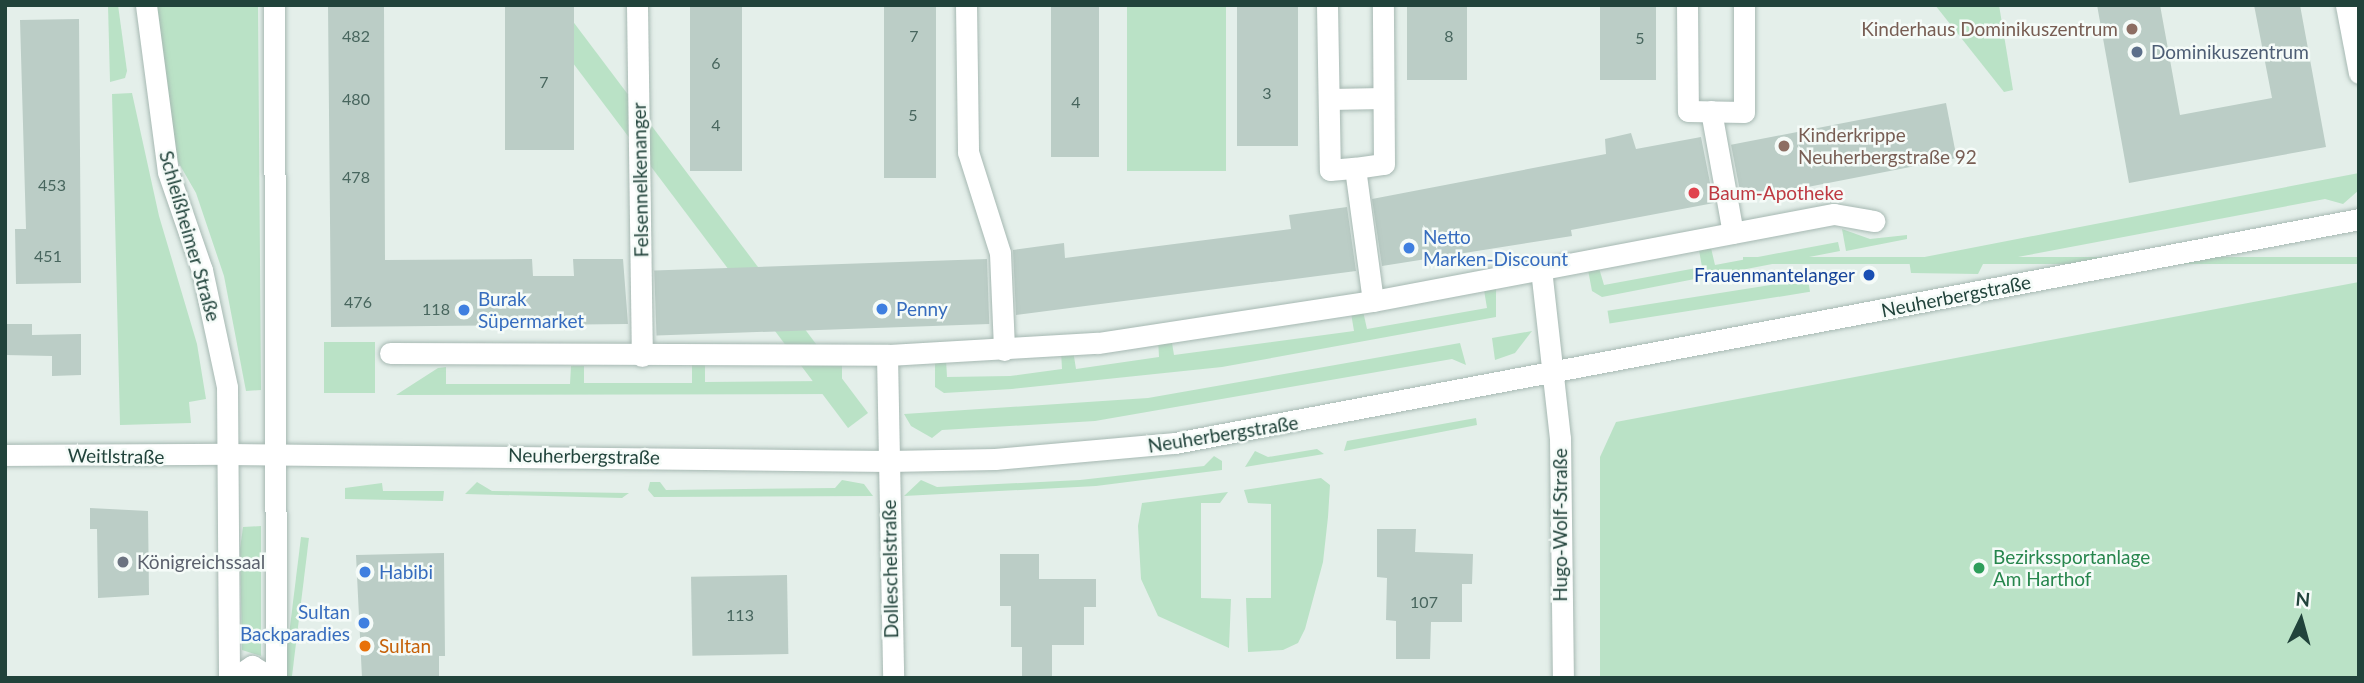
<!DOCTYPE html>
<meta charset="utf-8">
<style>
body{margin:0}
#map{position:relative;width:2364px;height:683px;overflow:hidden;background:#e4efea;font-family:Lato,sans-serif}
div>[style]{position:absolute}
.green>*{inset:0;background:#bae2c6;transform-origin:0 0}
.building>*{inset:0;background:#bbcdc6;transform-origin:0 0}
.roads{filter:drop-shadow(0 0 2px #a6b8b2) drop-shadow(0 0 2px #a6b8b2)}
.minor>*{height:21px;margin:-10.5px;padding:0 10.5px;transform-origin:10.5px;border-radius:10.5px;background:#fff}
.secondary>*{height:21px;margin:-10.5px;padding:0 10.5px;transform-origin:10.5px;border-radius:10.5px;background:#fff}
.dots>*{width:19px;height:19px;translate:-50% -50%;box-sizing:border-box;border:4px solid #f5fbf8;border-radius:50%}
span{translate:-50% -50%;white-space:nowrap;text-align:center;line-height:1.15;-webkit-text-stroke:5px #f5fbf8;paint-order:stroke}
.number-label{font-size:16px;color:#48665e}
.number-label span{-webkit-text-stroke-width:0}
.education-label{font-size:19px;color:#785e54}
.right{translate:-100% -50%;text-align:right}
.left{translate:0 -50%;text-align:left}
.service-label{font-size:19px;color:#4e5e75}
.street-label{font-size:19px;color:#21433b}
.health-label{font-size:19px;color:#be3a42}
.shop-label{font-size:19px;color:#366cbe}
.transit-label{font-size:19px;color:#164399}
.leisure-label{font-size:19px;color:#27864d}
.worship-label{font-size:19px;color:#5b616d}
.food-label{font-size:19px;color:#c56008}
.frame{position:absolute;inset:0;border:7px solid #21433b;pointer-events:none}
.north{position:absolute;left:2266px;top:585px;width:70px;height:70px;-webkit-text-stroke:5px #f5fbf8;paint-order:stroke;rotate:5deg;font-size:19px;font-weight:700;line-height:28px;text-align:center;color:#21433b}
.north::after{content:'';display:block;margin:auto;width:24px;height:32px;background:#21433b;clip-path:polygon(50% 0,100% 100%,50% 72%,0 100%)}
</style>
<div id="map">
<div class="green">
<div style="clip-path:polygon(108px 5px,118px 5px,127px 71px,125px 78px,110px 82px)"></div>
<div style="clip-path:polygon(154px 5px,258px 5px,261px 390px,246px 391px,224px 276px,196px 193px,177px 160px)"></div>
<div style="left:1127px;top:5px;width:99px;height:166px"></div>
<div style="clip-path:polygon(1935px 5px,1999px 5px,2013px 90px,2004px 92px)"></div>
<div style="clip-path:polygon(132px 93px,159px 216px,197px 344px,206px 399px,189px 402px,191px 423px,120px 425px,112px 94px)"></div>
<div style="clip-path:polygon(2359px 173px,2359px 190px,2343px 204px,2325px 199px,2023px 256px,1983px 264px,1978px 274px,1911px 273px,1909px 260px)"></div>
<div style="clip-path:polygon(1842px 229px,1870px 239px,1907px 235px,1907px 239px,1846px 251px)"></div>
<div style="clip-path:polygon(1838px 242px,1840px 251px,1602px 297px,1592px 291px,1588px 270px,1599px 268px,1604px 285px,1702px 267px,1699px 250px,1711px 248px,1715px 265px)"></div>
<div style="left:2359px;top:257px;width:7px;height:616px;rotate:90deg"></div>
<div style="left:1808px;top:279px;width:13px;height:203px;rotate:81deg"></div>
<div style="clip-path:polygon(2359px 282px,2359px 678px,1600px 678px,1600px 457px,1616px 422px)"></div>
<div style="clip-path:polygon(1496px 288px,1496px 317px,1222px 367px,1012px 389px,944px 393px,935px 387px,935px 360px,946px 359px,947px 377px,1010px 376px,1062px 369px,1061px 351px,1073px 350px,1076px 369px,1159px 357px,1158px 338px,1171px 337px,1174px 355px,1354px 331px,1351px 313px,1363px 311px,1367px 329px,1487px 308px,1484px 290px)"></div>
<div style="clip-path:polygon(1532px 331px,1515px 353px,1495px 360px,1492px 338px)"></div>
<div style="left:324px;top:342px;width:51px;height:51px"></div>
<div style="clip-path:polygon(1460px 343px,1466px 365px,1452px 359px,1095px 421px,942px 430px,932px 438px,911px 426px,904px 414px,1148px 398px)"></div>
<div style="clip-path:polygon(831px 361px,842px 361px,842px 387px,836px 394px,396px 395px,438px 368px,446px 367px,446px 384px,570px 384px,571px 366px,584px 366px,584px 383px,692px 383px,692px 364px,705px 365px,705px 382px,829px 381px)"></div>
<div style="left:868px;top:413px;width:25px;height:526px;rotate:143deg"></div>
<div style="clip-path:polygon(1476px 418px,1477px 425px,1344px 451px,1347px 441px)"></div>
<div style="clip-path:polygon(1317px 449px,1324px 454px,1245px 467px,1255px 451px,1268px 457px)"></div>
<div style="clip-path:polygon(1214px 456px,1222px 461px,1222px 470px,1096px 486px,904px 496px,921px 480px,937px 487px,1080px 480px,1204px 466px)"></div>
<div style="clip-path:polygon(1321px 478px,1330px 485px,1328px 517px,1323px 562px,1305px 629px,1298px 643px,1283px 650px,1248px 652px,1246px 598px,1271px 598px,1271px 504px,1248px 503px,1244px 490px)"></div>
<div style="clip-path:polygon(842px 480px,864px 484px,873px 496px,654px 497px,648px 490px,650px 482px,660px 482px,666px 490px,835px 488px)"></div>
<div style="clip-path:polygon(477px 482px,492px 491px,629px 493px,622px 498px,465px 494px)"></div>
<div style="clip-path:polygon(382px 483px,383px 491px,444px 491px,443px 501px,345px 499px,345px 488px)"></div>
<div style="clip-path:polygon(1228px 492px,1220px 503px,1201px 503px,1201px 598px,1231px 599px,1229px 648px,1158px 616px,1141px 579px,1138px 526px,1142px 503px)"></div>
<div style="clip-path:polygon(261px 526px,261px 656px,242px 650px,240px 549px,243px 527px)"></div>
<div style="left:301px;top:537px;width:8px;height:141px;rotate:7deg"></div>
</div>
<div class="building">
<div style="clip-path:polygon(328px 5px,384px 5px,385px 260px,532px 259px,533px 276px,574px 276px,573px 259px,623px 259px,628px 324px,331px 327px)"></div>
<div style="left:505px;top:5px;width:69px;height:145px"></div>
<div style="left:690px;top:5px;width:52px;height:166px"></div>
<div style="left:884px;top:5px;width:52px;height:173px"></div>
<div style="left:1051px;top:5px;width:48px;height:152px"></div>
<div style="left:1237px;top:5px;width:61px;height:141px"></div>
<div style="left:1407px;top:5px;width:60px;height:75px"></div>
<div style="left:1600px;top:5px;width:56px;height:75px"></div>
<div style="clip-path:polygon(2097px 5px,2160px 5px,2180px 115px,2272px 98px,2254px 5px,2300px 5px,2326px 147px,2129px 183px)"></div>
<div style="clip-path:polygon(79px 19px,81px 283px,16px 284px,15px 229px,26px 229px,20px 20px)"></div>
<div style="left:1946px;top:103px;width:56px;height:219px;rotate:79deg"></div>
<div style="clip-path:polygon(1631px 133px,1636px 149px,1701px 137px,1714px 203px,1571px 230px,1572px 236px,1382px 266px,1372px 199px,1606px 154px,1605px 139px)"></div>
<div style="clip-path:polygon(1347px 207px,1356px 271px,1016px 315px,1013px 250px,1064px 243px,1065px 258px,1291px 229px,1289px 215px)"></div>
<div style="left:987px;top:259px;width:65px;height:333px;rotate:88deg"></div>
<div style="clip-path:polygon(5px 324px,32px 324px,32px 335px,81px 334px,81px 375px,52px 376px,52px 356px,5px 355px)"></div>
<div style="clip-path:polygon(90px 508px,148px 511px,149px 595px,98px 598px,97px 529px,90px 529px)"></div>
<div style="clip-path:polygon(1377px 529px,1416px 529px,1415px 552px,1473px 554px,1472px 584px,1462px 584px,1462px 622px,1431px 622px,1430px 659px,1396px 659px,1396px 621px,1386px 620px,1387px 578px,1377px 577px)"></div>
<div style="clip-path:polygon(444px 553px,445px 656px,439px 656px,439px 678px,362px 678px,356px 555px)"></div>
<div style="clip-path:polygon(1000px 554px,1039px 554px,1039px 579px,1096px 579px,1096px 607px,1084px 607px,1084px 645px,1052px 645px,1052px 678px,1022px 678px,1022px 647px,1011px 647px,1011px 606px,1000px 606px)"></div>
<div style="left:787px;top:575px;width:79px;height:96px;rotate:89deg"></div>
</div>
<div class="roads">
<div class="minor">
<div style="left:637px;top:5px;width:351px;rotate:89.2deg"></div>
<div style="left:966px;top:5px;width:147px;rotate:89.2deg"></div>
<div style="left:968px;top:152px;width:106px;rotate:72.4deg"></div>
<div style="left:1000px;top:253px;width:97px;rotate:87.6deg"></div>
<div style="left:1327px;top:5px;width:165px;rotate:89deg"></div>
<div style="left:1330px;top:170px;width:25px;rotate:-5deg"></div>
<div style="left:1355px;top:168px;width:134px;rotate:82.3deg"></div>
<div style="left:1687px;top:5px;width:106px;rotate:89.5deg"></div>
<div style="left:1688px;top:111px;width:56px;rotate:1deg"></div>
<div style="left:1744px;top:112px;width:107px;rotate:-90deg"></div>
<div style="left:2346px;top:5px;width:69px;rotate:79.2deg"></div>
<div style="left:1329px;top:99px;width:54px;rotate:-1.1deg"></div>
<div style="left:1711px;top:111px;width:124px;rotate:79.8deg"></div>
<div style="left:1355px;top:168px;width:29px;rotate:-8deg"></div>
<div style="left:1384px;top:164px;width:159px;rotate:-90.4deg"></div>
<div style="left:1541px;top:269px;width:170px;rotate:83.6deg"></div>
<div style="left:1560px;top:438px;width:240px;rotate:89.3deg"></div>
<div style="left:390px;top:353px;width:497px;rotate:0.2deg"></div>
<div style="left:887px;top:355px;width:211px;rotate:-3.3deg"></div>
<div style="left:1098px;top:343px;width:278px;rotate:-8.7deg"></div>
<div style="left:1373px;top:301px;width:469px;rotate:-10.7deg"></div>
<div style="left:1834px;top:214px;width:41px;rotate:9.9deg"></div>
<div style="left:887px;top:355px;width:323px;rotate:88.9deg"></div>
<div style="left:5px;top:455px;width:222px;rotate:-0.3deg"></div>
</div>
<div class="secondary">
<div style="left:146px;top:5px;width:168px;rotate:82.5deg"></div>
<div style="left:168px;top:172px;width:104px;rotate:70.9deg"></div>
<div style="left:202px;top:270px;width:120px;rotate:77.9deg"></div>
<div style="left:227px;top:387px;width:291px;rotate:89.6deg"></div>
<div style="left:274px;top:5px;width:673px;rotate:89.83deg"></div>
<div style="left:227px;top:454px;width:662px;rotate:0.61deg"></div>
<div style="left:889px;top:461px;width:106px;rotate:-1.1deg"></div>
<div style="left:995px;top:459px;width:181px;rotate:-5.1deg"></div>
<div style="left:1175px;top:443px;width:1205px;rotate:-10.71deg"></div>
<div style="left:234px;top:678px;width:22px;rotate:-34deg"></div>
<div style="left:252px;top:666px;width:23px;rotate:31deg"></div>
</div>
</div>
<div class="dots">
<div style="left:2132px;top:29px;background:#8d6e63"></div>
<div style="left:2137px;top:52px;background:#5c6f8a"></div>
<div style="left:1784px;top:146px;background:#8d6e63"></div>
<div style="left:1694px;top:193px;background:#e0444e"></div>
<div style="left:1409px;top:248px;background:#3f7fe0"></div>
<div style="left:1869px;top:275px;background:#1a4fb4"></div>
<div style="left:882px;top:309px;background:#3f7fe0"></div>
<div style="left:464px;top:310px;background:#3f7fe0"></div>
<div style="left:123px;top:562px;background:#6b7280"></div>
<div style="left:1979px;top:568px;background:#2e9e5b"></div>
<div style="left:365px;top:572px;background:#3f7fe0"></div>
<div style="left:364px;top:623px;background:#3f7fe0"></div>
<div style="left:365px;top:646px;background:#e8710a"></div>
</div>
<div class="number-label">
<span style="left:356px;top:36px">482</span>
<span style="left:914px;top:36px">7</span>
<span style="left:1449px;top:36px">8</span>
<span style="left:1640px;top:38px">5</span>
<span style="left:716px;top:63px">6</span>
<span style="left:544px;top:82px">7</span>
<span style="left:1267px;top:93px">3</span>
<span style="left:356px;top:99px">480</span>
<span style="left:1076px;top:102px">4</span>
<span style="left:913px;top:115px">5</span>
<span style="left:716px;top:125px">4</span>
<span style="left:356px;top:177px">478</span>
<span style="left:52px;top:185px">453</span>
<span style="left:48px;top:256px">451</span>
<span style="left:358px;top:302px">476</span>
<span style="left:436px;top:309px">118</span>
<span style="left:1424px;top:602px">107</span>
<span style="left:740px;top:615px">113</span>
</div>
<div class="education-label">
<span class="right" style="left:2118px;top:29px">Kinderhaus Dominikuszentrum</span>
<span class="left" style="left:1798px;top:146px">Kinderkrippe<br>Neuherbergstraße 92</span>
</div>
<div class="service-label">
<span class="left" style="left:2151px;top:52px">Dominikuszentrum</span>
</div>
<div class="street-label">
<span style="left:640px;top:180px;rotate:-91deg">Felsennelkenanger</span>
<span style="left:190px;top:236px;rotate:74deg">Schleißheimer Straße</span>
<span style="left:1956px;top:296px;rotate:-11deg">Neuherbergstraße</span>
<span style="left:1223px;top:434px;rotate:-9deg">Neuherbergstraße</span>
<span style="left:116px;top:456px;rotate:1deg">Weitlstraße</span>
<span style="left:584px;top:456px;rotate:1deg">Neuherbergstraße</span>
<span style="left:1560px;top:525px;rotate:-90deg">Hugo-Wolf-Straße</span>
<span style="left:890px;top:569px;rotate:-91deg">Dolleschelstraße</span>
</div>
<div class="health-label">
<span class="left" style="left:1708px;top:193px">Baum-Apotheke</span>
</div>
<div class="shop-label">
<span class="left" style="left:1423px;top:248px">Netto<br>Marken-Discount</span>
<span class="left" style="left:478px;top:310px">Burak<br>Süpermarket</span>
<span class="left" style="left:896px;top:309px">Penny</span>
<span class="left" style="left:379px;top:572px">Habibi</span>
<span class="right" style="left:350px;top:623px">Sultan<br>Backparadies</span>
</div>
<div class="transit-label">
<span class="right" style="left:1855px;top:275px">Frauenmantelanger</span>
</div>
<div class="leisure-label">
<span class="left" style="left:1993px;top:568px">Bezirkssportanlage<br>Am Harthof</span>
</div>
<div class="worship-label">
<span class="left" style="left:137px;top:562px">Königreichssaal</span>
</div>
<div class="food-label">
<span class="left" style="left:379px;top:646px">Sultan</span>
</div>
<div class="frame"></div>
<div class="north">N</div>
</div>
